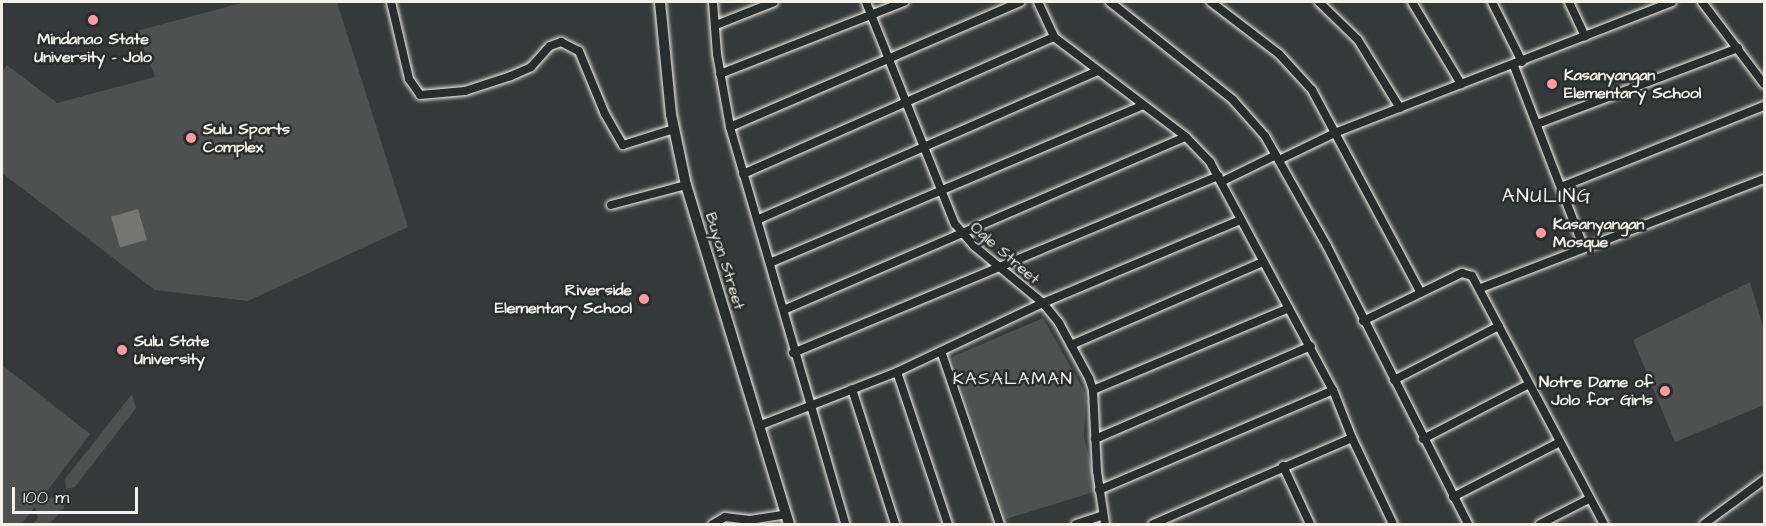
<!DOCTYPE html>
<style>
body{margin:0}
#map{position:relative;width:1766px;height:526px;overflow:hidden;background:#363939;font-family:"Architects Daughter",sans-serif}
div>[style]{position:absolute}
.green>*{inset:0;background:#4e514f}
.water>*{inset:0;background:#757572;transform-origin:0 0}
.roads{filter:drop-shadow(0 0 2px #f4f1e8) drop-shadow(0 0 2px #f4f1e8)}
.street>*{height:8px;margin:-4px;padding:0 4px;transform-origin:4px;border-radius:4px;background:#2a2d2e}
.secondary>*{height:10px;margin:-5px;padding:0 5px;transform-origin:5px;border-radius:5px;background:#2a2d2e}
.dots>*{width:16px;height:16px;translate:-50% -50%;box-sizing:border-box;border:3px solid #2a2d2e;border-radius:50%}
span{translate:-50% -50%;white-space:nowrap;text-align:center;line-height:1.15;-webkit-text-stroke:5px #2a2d2e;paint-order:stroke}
.poi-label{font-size:16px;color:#f4f1e8;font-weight:700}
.left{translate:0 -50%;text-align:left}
.right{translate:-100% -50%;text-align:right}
.street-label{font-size:16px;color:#f4f1e8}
.neighbourhood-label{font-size:18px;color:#f4f1e8;letter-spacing:1.5px}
.quarter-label{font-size:20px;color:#f4f1e8;letter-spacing:1.5px}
.frame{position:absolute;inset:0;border:3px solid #f4f1e8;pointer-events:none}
.scale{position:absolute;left:12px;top:487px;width:126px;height:27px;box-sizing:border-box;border:3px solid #f4f1e8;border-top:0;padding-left:8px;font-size:18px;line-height:21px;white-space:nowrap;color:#f4f1e8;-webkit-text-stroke:4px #2a2d2e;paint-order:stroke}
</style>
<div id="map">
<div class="green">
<div style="clip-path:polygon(245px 2px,337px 2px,408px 227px,248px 301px,155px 290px,2px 173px,2px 72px,7px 65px,57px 103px,155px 77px,137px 31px)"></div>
<div style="clip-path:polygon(1750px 282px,1764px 330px,1764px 405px,1675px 442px,1633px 340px)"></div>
<div style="clip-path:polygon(1043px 318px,1086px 394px,1084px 437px,1097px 491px,1006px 519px,952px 357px)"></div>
<div style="clip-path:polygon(2px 365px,90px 434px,41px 499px,56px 497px,63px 502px,64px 508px,49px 524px,33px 524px,38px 518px,35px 507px,21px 524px,2px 524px)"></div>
<div style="clip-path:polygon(132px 394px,136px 408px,75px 487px,66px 489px,65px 479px)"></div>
</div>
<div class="water">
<div style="left:138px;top:209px;width:32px;height:28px;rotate:74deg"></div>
</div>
<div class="roads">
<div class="street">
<div style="left:391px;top:2px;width:79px;rotate:76.8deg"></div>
<div style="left:409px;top:79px;width:19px;rotate:55deg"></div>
<div style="left:420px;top:95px;width:45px;rotate:-5.1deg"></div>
<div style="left:465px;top:91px;width:48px;rotate:-18.1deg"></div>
<div style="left:511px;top:76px;width:22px;rotate:-24deg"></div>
<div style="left:531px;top:67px;width:28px;rotate:-48deg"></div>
<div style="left:550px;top:46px;width:12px;rotate:-20deg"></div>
<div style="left:561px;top:42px;width:20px;rotate:27deg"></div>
<div style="left:579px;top:51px;width:68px;rotate:67.6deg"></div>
<div style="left:605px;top:114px;width:36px;rotate:60deg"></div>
<div style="left:623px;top:145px;width:53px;rotate:-17.4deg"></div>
<div style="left:713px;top:2px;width:52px;rotate:85.6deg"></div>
<div style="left:717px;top:54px;width:74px;rotate:79.9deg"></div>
<div style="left:730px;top:127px;width:413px;rotate:73.8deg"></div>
<div style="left:866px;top:2px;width:239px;rotate:68.2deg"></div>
<div style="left:955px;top:224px;width:29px;rotate:49deg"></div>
<div style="left:974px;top:246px;width:89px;rotate:39.6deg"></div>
<div style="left:1043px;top:303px;width:26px;rotate:51deg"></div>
<div style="left:1059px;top:323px;width:63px;rotate:61.4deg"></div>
<div style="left:1089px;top:378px;width:13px;rotate:72deg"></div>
<div style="left:1093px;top:390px;width:81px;rotate:87.2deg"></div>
<div style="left:1097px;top:471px;width:54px;rotate:81.4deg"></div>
<div style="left:1038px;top:2px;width:38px;rotate:65deg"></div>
<div style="left:1054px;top:37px;width:166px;rotate:37.1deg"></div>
<div style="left:1186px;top:137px;width:35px;rotate:46deg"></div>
<div style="left:1210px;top:162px;width:259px;rotate:61.7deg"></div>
<div style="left:1333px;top:390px;width:52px;rotate:68.4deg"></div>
<div style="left:1352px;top:438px;width:217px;rotate:156.6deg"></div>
<div style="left:1110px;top:2px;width:157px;rotate:38.5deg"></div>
<div style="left:1233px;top:100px;width:48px;rotate:48.4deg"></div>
<div style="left:1265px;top:136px;width:126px;rotate:60.6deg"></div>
<div style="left:1327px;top:246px;width:312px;rotate:63.1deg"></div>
<div style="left:1211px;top:2px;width:86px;rotate:37.4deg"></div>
<div style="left:1279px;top:54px;width:49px;rotate:47.5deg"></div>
<div style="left:1312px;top:90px;width:230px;rotate:61.8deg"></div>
<div style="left:1319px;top:2px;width:54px;rotate:44.3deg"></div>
<div style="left:1358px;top:40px;width:80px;rotate:58.3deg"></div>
<div style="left:1412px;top:2px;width:96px;rotate:59.1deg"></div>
<div style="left:1492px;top:2px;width:67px;rotate:63.4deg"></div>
<div style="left:1569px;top:2px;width:38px;rotate:65deg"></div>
<div style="left:1702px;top:2px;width:103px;rotate:52.9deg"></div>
<div style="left:716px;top:25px;width:62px;rotate:-21.6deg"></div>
<div style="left:1514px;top:66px;width:195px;rotate:69deg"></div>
<div style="left:720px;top:74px;width:198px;rotate:-21.4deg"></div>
<div style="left:1537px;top:124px;width:215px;rotate:-20.7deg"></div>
<div style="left:730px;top:127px;width:316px;rotate:-23.3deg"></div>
<div style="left:1279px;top:160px;width:64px;rotate:-25.8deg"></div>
<div style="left:1337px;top:132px;width:359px;rotate:-21.2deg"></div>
<div style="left:743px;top:174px;width:340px;rotate:-23.8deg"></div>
<div style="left:1221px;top:182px;width:61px;rotate:-26.1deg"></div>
<div style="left:1561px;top:187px;width:219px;rotate:-21.8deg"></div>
<div style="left:611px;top:205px;width:78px;rotate:-14.9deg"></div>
<div style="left:759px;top:219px;width:369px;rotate:-23.6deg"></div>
<div style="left:772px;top:262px;width:403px;rotate:-22.9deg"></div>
<div style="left:1481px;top:288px;width:303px;rotate:-21.1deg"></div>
<div style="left:786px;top:309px;width:435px;rotate:-23.3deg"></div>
<div style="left:1363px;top:321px;width:110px;rotate:-25.9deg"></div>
<div style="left:1462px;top:273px;width:10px;rotate:17deg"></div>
<div style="left:1472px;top:276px;width:281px;rotate:62deg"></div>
<div style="left:1071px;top:345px;width:209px;rotate:-23.4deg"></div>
<div style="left:941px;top:351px;width:183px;rotate:71.2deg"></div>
<div style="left:793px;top:353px;width:461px;rotate:-22.6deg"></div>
<div style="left:897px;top:372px;width:160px;rotate:71.5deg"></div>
<div style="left:1394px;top:380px;width:118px;rotate:-27.2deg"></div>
<div style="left:852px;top:389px;width:142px;rotate:72.3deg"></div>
<div style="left:1093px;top:390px;width:212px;rotate:-22.7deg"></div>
<div style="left:761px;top:425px;width:146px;rotate:-21.3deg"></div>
<div style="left:897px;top:372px;width:161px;rotate:-25.3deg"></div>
<div style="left:1043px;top:303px;width:214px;rotate:-22.8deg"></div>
<div style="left:1352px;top:438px;width:95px;rotate:64.5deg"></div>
<div style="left:1095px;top:439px;width:235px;rotate:-23.3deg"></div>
<div style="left:1423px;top:439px;width:119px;rotate:-27.4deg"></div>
<div style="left:1283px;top:466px;width:64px;rotate:65deg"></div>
<div style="left:1099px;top:490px;width:254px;rotate:-23.1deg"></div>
<div style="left:1453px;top:497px;width:120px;rotate:-27.2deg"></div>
<div style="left:713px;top:524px;width:14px;rotate:-30deg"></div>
<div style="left:725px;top:517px;width:25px;rotate:7deg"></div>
<div style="left:750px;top:520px;width:36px;rotate:-9deg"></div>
<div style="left:1076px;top:524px;width:28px;rotate:-18deg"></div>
<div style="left:1540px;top:524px;width:55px;rotate:-27deg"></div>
<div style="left:1704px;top:524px;width:74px;rotate:-36.3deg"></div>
</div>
<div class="secondary">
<div style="left:660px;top:2px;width:113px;rotate:84.4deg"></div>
<div style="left:671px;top:114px;width:73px;rotate:78.1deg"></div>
<div style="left:686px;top:185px;width:354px;rotate:73.1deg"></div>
</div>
</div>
<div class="dots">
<div style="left:93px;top:20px;background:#ff9aa2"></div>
<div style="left:1552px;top:84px;background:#ff9aa2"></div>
<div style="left:191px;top:138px;background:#ff9aa2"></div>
<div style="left:1541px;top:233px;background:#ff9aa2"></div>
<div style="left:644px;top:299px;background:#ff9aa2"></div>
<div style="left:122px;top:350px;background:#ff9aa2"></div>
<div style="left:1665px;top:391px;background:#ff9aa2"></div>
</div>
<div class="poi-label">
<span style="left:93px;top:48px">Mindanao State<br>University - Jolo</span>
<span class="left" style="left:1564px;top:84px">Kasanyangan<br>Elementary School</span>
<span class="left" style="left:203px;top:138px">Sulu Sports<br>Complex</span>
<span class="left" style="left:1553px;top:233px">Kasanyangan<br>Mosque</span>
<span class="right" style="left:632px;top:299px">Riverside<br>Elementary School</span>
<span class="left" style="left:134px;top:350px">Sulu State<br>University</span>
<span class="right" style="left:1653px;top:391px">Notre Dame of<br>Jolo for Girls</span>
</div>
<div class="street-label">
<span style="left:1005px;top:253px;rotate:41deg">Ogle Street</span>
<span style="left:725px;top:261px;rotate:73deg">Buyon Street</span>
</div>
<div class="neighbourhood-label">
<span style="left:1013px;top:379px">KASALAMAN</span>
</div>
<div class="quarter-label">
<span style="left:1547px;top:196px">ANULING</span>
</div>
<div class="frame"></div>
<div class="scale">100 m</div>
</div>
